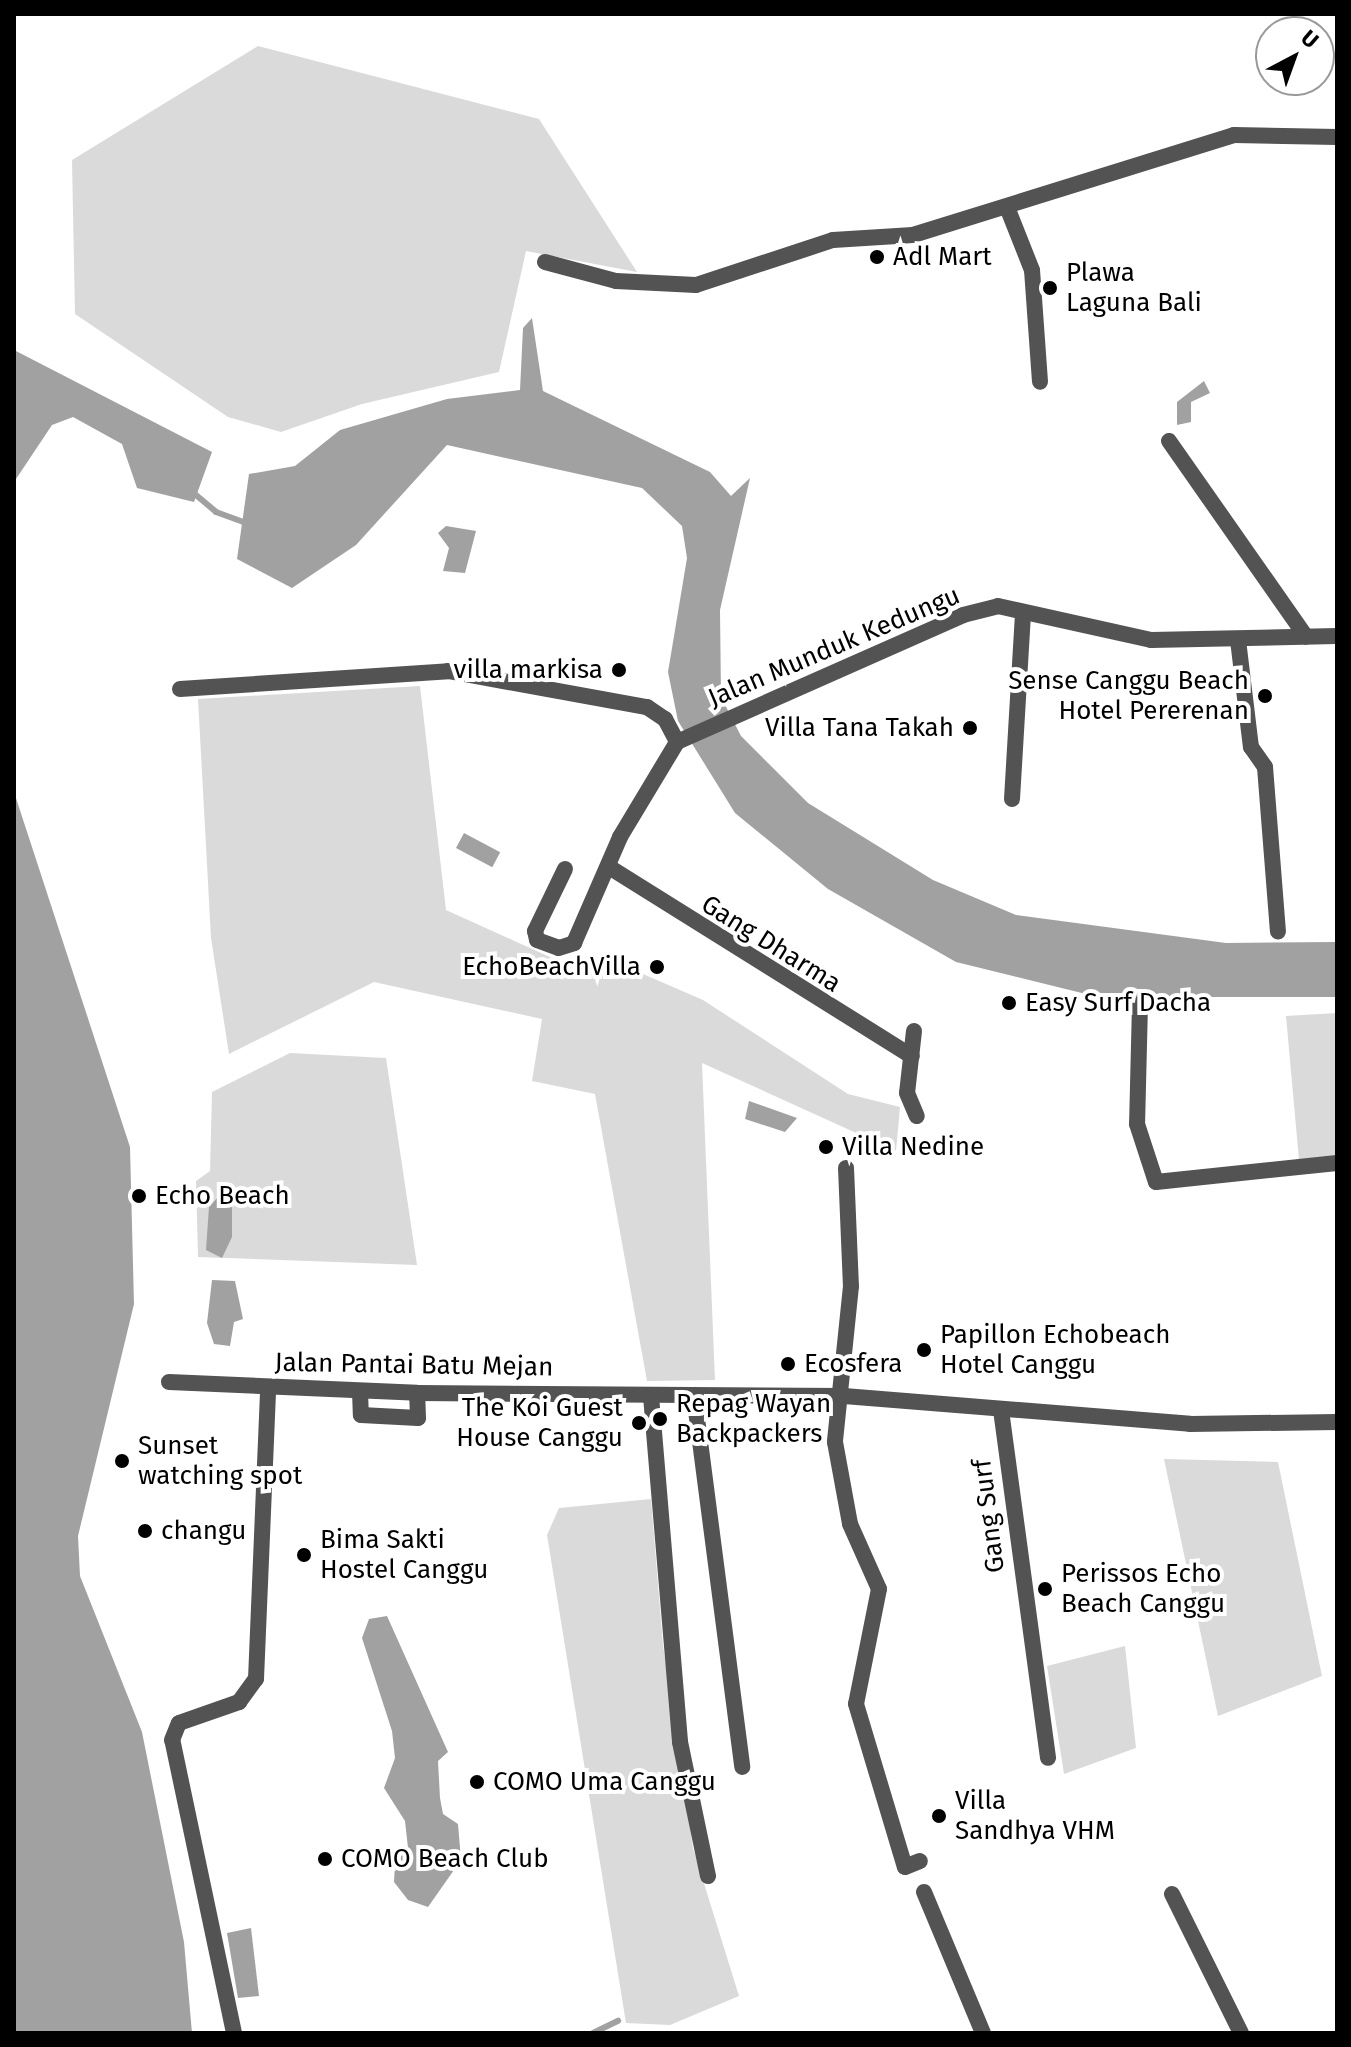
<!DOCTYPE html>
<style>
body{margin:0}
#map{position:relative;width:1351px;height:2047px;overflow:hidden;background:#fff;font-family:"Fira Sans",sans-serif}
div>[style]{position:absolute}
.green>*{inset:0;background:#dadada}
.water>*{inset:0;background:#a1a1a1;transform-origin:0 0}
.stream>*{height:6px;margin:-3px;padding:0 3px;transform-origin:3px;border-radius:3px;background:#a1a1a1}
.street>*{height:16px;margin:-8px;padding:0 8px;transform-origin:8px;border-radius:8px;background:#535353}
.dots>*{width:22px;height:22px;translate:-50% -50%;box-sizing:border-box;border:4px solid #fff;border-radius:50%}
span{translate:-50% -50%;white-space:nowrap;text-align:center;line-height:1.15;-webkit-text-stroke:8px #fff;paint-order:stroke}
.poi-label{font-size:26px;color:#000}
.left{translate:0 -50%;text-align:left}
.right{translate:-100% -50%;text-align:right}
.street-label{font-size:26px;color:#000}
.frame{position:absolute;inset:0;border:16px solid #000;pointer-events:none}
.north{position:absolute;left:1255px;top:16px;width:80px;height:80px;box-sizing:border-box;background:#fff;border:2px solid #999;border-radius:50%;rotate:41deg;font-size:22px;font-weight:700;line-height:32px;text-align:center;color:#000}
.north::after{content:'';display:block;margin:auto;width:28px;height:36px;background:#000;clip-path:polygon(50% 0,100% 100%,50% 72%,0 100%)}
</style>
<div id="map">
<div class="green">
<div style="clip-path:polygon(258px 46px,539px 119px,637px 272px,526px 251px,499px 372px,362px 404px,281px 432px,228px 417px,75px 314px,72px 160px)"></div>
<div style="clip-path:polygon(420px 686px,446px 910px,574px 968px,643px 974px,703px 1000px,848px 1094px,900px 1107px,896px 1151px,702px 1063px,715px 1380px,647px 1381px,595px 1094px,532px 1081px,542px 1019px,374px 982px,229px 1054px,211px 938px,198px 699px)"></div>
<div style="clip-path:polygon(1337px 1013px,1337px 1156px,1299px 1160px,1286px 1016px)"></div>
<div style="clip-path:polygon(290px 1053px,386px 1058px,417px 1265px,198px 1257px,196px 1181px,210px 1171px,212px 1092px)"></div>
<div style="clip-path:polygon(1164px 1459px,1278px 1462px,1322px 1676px,1218px 1716px)"></div>
<div style="clip-path:polygon(651px 1499px,663px 1645px,693px 1848px,739px 1996px,670px 2025px,626px 2023px,547px 1535px,559px 1508px)"></div>
<div style="clip-path:polygon(1125px 1646px,1136px 1748px,1064px 1774px,1047px 1666px)"></div>
</div>
<div class="water">
<div style="clip-path:polygon(532px 318px,543px 391px,710px 472px,731px 496px,750px 478px,720px 610px,721px 697px,741px 736px,808px 803px,933px 880px,1016px 915px,1226px 943px,1337px 942px,1337px 997px,1098px 997px,956px 962px,828px 889px,735px 813px,678px 721px,668px 672px,687px 558px,682px 526px,642px 488px,447px 445px,356px 545px,292px 588px,237px 559px,249px 474px,295px 466px,340px 430px,447px 399px,520px 390px,523px 328px)"></div>
<div style="clip-path:polygon(14px 350px,212px 452px,194px 502px,137px 488px,122px 444px,73px 417px,52px 425px,14px 482px)"></div>
<div style="clip-path:polygon(1204px 381px,1210px 393px,1191px 402px,1191px 422px,1177px 425px,1177px 402px)"></div>
<div style="clip-path:polygon(446px 526px,476px 531px,465px 573px,443px 571px,449px 548px,438px 533px)"></div>
<div style="clip-path:polygon(14px 792px,130px 1147px,134px 1304px,78px 1536px,80px 1576px,142px 1732px,184px 1942px,192px 2033px,14px 2033px)"></div>
<div style="left:464px;top:833px;width:41px;height:17px;rotate:28deg"></div>
<div style="clip-path:polygon(749px 1101px,797px 1118px,785px 1132px,745px 1119px)"></div>
<div style="clip-path:polygon(220px 1195px,232px 1203px,232px 1237px,222px 1258px,206px 1250px,209px 1207px)"></div>
<div style="clip-path:polygon(212px 1280px,235px 1281px,243px 1319px,234px 1322px,230px 1346px,214px 1344px,207px 1323px)"></div>
<div style="clip-path:polygon(387px 1616px,448px 1752px,438px 1761px,440px 1798px,443px 1814px,458px 1824px,461px 1860px,428px 1907px,408px 1900px,394px 1882px,395px 1863px,408px 1848px,405px 1821px,384px 1788px,395px 1758px,392px 1731px,362px 1638px,369px 1619px)"></div>
<div style="clip-path:polygon(251px 1928px,259px 1996px,238px 1998px,227px 1933px)"></div>
</div>
<div class="stream">
<div style="left:190px;top:490px;width:34px;rotate:40deg"></div>
<div style="left:216px;top:512px;width:35px;rotate:20deg"></div>
<div style="left:593px;top:2033px;width:28px;rotate:-26deg"></div>
</div>
<div class="street">
<div style="left:1007px;top:207px;width:68px;rotate:68.4deg"></div>
<div style="left:1032px;top:270px;width:112px;rotate:85.9deg"></div>
<div style="left:545px;top:262px;width:73px;rotate:15deg"></div>
<div style="left:616px;top:281px;width:80px;rotate:2.9deg"></div>
<div style="left:696px;top:285px;width:144px;rotate:-18.2deg"></div>
<div style="left:833px;top:240px;width:80px;rotate:-3.6deg"></div>
<div style="left:913px;top:235px;width:336px;rotate:-17.3deg"></div>
<div style="left:1234px;top:135px;width:103px;rotate:1.1deg"></div>
<div style="left:1169px;top:441px;width:239px;rotate:55deg"></div>
<div style="left:1238px;top:640px;width:108px;rotate:83.1deg"></div>
<div style="left:1251px;top:747px;width:24px;rotate:55deg"></div>
<div style="left:1265px;top:767px;width:165px;rotate:85.5deg"></div>
<div style="left:180px;top:689px;width:269px;rotate:-3.8deg"></div>
<div style="left:448px;top:671px;width:202px;rotate:10.3deg"></div>
<div style="left:647px;top:707px;width:22px;rotate:34deg"></div>
<div style="left:665px;top:719px;width:26px;rotate:62deg"></div>
<div style="left:677px;top:742px;width:313px;rotate:-23.9deg"></div>
<div style="left:963px;top:615px;width:36px;rotate:-14deg"></div>
<div style="left:998px;top:606px;width:157px;rotate:12.5deg"></div>
<div style="left:1151px;top:640px;width:186px;rotate:-1.2deg"></div>
<div style="left:1012px;top:799px;width:187px;rotate:-86.6deg"></div>
<div style="left:609px;top:867px;width:357px;rotate:32deg"></div>
<div style="left:565px;top:869px;width:69px;rotate:115.8deg"></div>
<div style="left:535px;top:931px;width:9px;rotate:77deg"></div>
<div style="left:537px;top:940px;width:23px;rotate:20deg"></div>
<div style="left:559px;top:948px;width:16px;rotate:-18deg"></div>
<div style="left:574px;top:943px;width:116px;rotate:-66.5deg"></div>
<div style="left:620px;top:837px;width:111px;rotate:-59deg"></div>
<div style="left:1140px;top:1004px;width:120px;rotate:91.4deg"></div>
<div style="left:1137px;top:1124px;width:61px;rotate:71.9deg"></div>
<div style="left:1156px;top:1182px;width:182px;rotate:-6deg"></div>
<div style="left:914px;top:1031px;width:62px;rotate:96.4deg"></div>
<div style="left:907px;top:1093px;width:25px;rotate:67deg"></div>
<div style="left:846px;top:1168px;width:118px;rotate:87.6deg"></div>
<div style="left:851px;top:1286px;width:157px;rotate:95.9deg"></div>
<div style="left:835px;top:1442px;width:83px;rotate:79.6deg"></div>
<div style="left:850px;top:1524px;width:71px;rotate:66deg"></div>
<div style="left:879px;top:1589px;width:117px;rotate:101.3deg"></div>
<div style="left:856px;top:1704px;width:170px;rotate:73.3deg"></div>
<div style="left:905px;top:1867px;width:16px;rotate:-22deg"></div>
<div style="left:169px;top:1382px;width:248px;rotate:2.5deg"></div>
<div style="left:417px;top:1393px;width:427px;rotate:0.4deg"></div>
<div style="left:844px;top:1396px;width:347px;rotate:4.6deg"></div>
<div style="left:1190px;top:1424px;width:147px;rotate:-0.8deg"></div>
<div style="left:360px;top:1391px;width:24px;rotate:88deg"></div>
<div style="left:361px;top:1415px;width:57px;rotate:3deg"></div>
<div style="left:418px;top:1418px;width:25px;rotate:-92deg"></div>
<div style="left:694px;top:1395px;width:375px;rotate:82.6deg"></div>
<div style="left:651px;top:1396px;width:347px;rotate:85.2deg"></div>
<div style="left:680px;top:1742px;width:137px;rotate:78.2deg"></div>
<div style="left:1001px;top:1410px;width:351px;rotate:82.3deg"></div>
<div style="left:924px;top:1892px;width:153px;rotate:67.3deg"></div>
<div style="left:1172px;top:1894px;width:155px;rotate:63.6deg"></div>
<div style="left:234px;top:2033px;width:299px;rotate:-101.9deg"></div>
<div style="left:172px;top:1740px;width:18px;rotate:-68deg"></div>
<div style="left:179px;top:1723px;width:64px;rotate:-19.3deg"></div>
<div style="left:239px;top:1702px;width:29px;rotate:-54deg"></div>
<div style="left:256px;top:1679px;width:292px;rotate:-87.6deg"></div>
</div>
<div class="dots">
<div style="left:877px;top:257px;background:#000"></div>
<div style="left:1050px;top:288px;background:#000"></div>
<div style="left:619px;top:670px;background:#000"></div>
<div style="left:1265px;top:696px;background:#000"></div>
<div style="left:970px;top:728px;background:#000"></div>
<div style="left:657px;top:967px;background:#000"></div>
<div style="left:1009px;top:1003px;background:#000"></div>
<div style="left:826px;top:1147px;background:#000"></div>
<div style="left:139px;top:1196px;background:#000"></div>
<div style="left:924px;top:1350px;background:#000"></div>
<div style="left:788px;top:1364px;background:#000"></div>
<div style="left:660px;top:1419px;background:#000"></div>
<div style="left:639px;top:1423px;background:#000"></div>
<div style="left:122px;top:1461px;background:#000"></div>
<div style="left:145px;top:1531px;background:#000"></div>
<div style="left:304px;top:1555px;background:#000"></div>
<div style="left:1045px;top:1589px;background:#000"></div>
<div style="left:477px;top:1782px;background:#000"></div>
<div style="left:939px;top:1816px;background:#000"></div>
<div style="left:325px;top:1859px;background:#000"></div>
</div>
<div class="poi-label">
<span class="left" style="left:893px;top:257px">Adl Mart</span>
<span class="left" style="left:1066px;top:288px">Plawa<br>Laguna Bali</span>
<span class="right" style="left:603px;top:670px">villa markisa</span>
<span class="right" style="left:1249px;top:696px">Sense Canggu Beach<br>Hotel Pererenan</span>
<span class="right" style="left:954px;top:728px">Villa Tana Takah</span>
<span class="right" style="left:641px;top:967px">EchoBeachVilla</span>
<span class="left" style="left:1025px;top:1003px">Easy Surf Dacha</span>
<span class="left" style="left:842px;top:1147px">Villa Nedine</span>
<span class="left" style="left:155px;top:1196px">Echo Beach</span>
<span class="left" style="left:940px;top:1350px">Papillon Echobeach<br>Hotel Canggu</span>
<span class="left" style="left:804px;top:1364px">Ecosfera</span>
<span class="left" style="left:676px;top:1419px">Repag Wayan<br>Backpackers</span>
<span class="right" style="left:623px;top:1423px">The Koi Guest<br>House Canggu</span>
<span class="left" style="left:138px;top:1461px">Sunset<br>watching spot</span>
<span class="left" style="left:161px;top:1531px">changu</span>
<span class="left" style="left:320px;top:1555px">Bima Sakti<br>Hostel Canggu</span>
<span class="left" style="left:1061px;top:1589px">Perissos Echo<br>Beach Canggu</span>
<span class="left" style="left:493px;top:1782px">COMO Uma Canggu</span>
<span class="left" style="left:955px;top:1816px">Villa<br>Sandhya VHM</span>
<span class="left" style="left:341px;top:1859px">COMO Beach Club</span>
</div>
<div class="street-label">
<span style="left:834px;top:647px;rotate:-23deg">Jalan Munduk Kedungu</span>
<span style="left:771px;top:944px;rotate:32deg">Gang Dharma</span>
<span style="left:414px;top:1365px;rotate:1deg">Jalan Pantai Batu Mejan</span>
<span style="left:989px;top:1516px;rotate:-97deg">Gang Surf</span>
</div>
<div class="frame"></div>
<div class="north">U</div>
</div>
